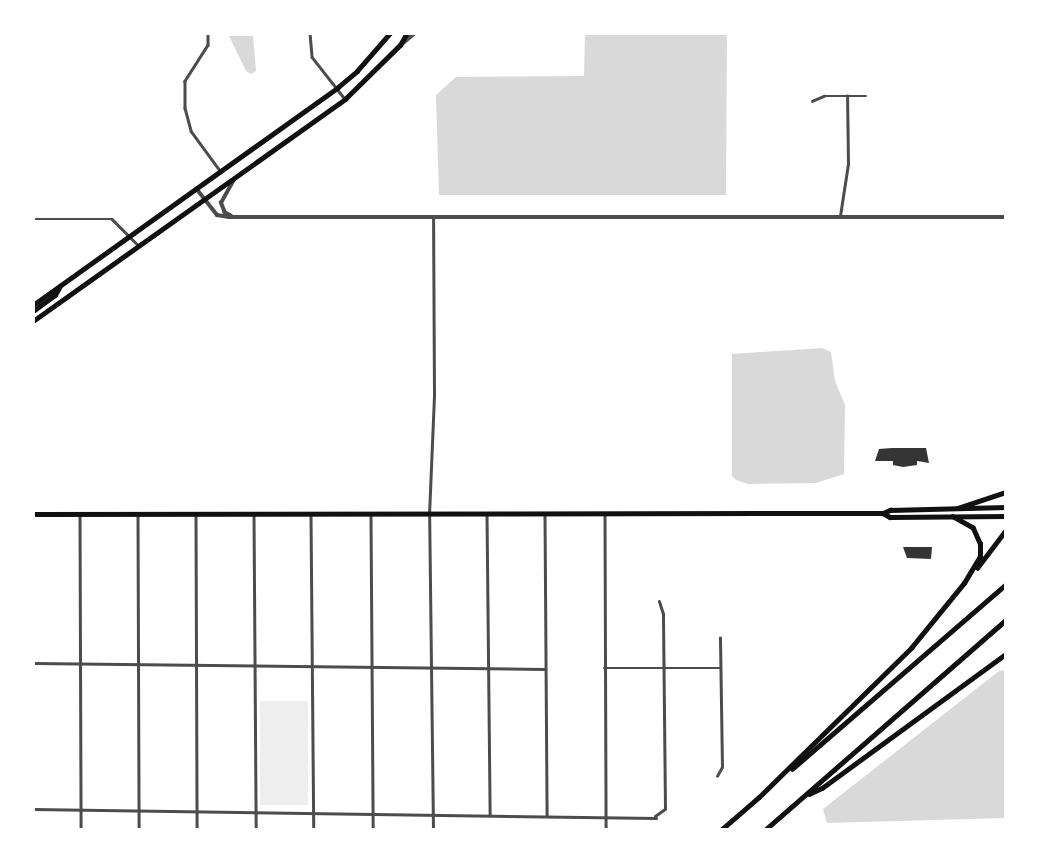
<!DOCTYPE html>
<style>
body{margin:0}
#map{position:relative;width:1039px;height:863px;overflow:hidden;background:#fff;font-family:"Fira Sans Condensed",sans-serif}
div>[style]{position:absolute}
.green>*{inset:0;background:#eee;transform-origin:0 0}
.water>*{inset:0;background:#d9d9d9}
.building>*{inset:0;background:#353535}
.minor>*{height:2.5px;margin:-1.25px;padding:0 1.25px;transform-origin:1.25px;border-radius:1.25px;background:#4c4c4c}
.tertiary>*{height:3.5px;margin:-1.75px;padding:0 1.75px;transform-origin:1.75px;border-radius:1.75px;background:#4c4c4c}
.primary>*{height:4.5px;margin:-2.25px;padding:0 2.25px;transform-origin:2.25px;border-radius:2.25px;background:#111}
.motorway>*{height:4.5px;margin:-2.25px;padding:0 2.25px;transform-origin:2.25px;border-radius:2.25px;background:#111}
span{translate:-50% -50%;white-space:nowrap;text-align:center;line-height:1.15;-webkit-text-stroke:7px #fff;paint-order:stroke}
.frame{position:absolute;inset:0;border:35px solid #fff;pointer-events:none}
</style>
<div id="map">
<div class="green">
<div style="left:260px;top:701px;width:48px;height:104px"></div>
</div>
<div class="water">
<div style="clip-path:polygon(585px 33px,727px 33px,726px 195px,439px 195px,436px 95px,456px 77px,584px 76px)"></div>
<div style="clip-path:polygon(229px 36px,253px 36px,256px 71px,251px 74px,246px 71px)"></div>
<div style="clip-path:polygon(822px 348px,831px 352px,835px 381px,845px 405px,844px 474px,816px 483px,748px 484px,736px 480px,732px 476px,732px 354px)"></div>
<div style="clip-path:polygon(1006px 670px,1006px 818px,827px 823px,823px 809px,999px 671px)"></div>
</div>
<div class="building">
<div style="clip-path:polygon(892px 448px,926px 448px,929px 463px,917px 461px,917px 465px,903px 467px,893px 465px,893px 461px,875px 461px,879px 449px)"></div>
<div style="clip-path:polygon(903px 547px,932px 547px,931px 559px,907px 558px)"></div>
</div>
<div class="minor">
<div style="left:208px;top:33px;width:12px;rotate:90deg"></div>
<div style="left:208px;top:45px;width:43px;rotate:122.6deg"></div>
<div style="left:185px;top:81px;width:27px;rotate:90deg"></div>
<div style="left:185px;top:108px;width:24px;rotate:75deg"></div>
<div style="left:191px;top:131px;width:51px;rotate:53.8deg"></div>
<div style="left:310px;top:33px;width:24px;rotate:85deg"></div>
<div style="left:312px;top:57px;width:53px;rotate:51.8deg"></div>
<div style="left:812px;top:101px;width:13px;rotate:-23deg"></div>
<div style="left:824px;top:96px;width:42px"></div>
<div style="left:840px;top:216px;width:53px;rotate:-81.3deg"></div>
<div style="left:848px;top:164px;width:68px;rotate:-90.8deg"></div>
<div style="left:33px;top:219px;width:79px"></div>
<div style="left:112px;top:219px;width:37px;rotate:45deg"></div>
<div style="left:487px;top:514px;width:300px;rotate:89.4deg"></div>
<div style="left:545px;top:514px;width:301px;rotate:89.6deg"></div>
<div style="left:80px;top:515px;width:315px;rotate:89.8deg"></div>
<div style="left:138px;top:515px;width:315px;rotate:89.8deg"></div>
<div style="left:196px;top:515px;width:315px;rotate:89.8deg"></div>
<div style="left:254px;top:515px;width:315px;rotate:89.6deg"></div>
<div style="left:311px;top:515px;width:315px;rotate:89.5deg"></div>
<div style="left:371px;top:515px;width:315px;rotate:89.6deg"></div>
<div style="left:605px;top:515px;width:315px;rotate:89.8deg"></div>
<div style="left:33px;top:663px;width:512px;rotate:0.67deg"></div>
<div style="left:604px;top:668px;width:116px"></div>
<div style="left:717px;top:776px;width:10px;rotate:-61deg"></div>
<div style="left:722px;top:767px;width:129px;rotate:-90.9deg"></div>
<div style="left:33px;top:809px;width:623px;rotate:0.83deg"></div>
<div style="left:655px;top:816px;width:12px;rotate:-35deg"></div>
<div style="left:665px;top:809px;width:195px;rotate:-90.6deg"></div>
<div style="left:663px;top:614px;width:13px;rotate:-108deg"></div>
<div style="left:433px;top:830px;width:315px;rotate:-90.7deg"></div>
<div style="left:429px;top:515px;width:120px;rotate:-87.6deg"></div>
<div style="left:434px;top:395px;width:177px;rotate:-90.3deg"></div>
</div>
<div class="tertiary">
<div style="left:402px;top:44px;width:17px;rotate:-40deg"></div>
<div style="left:197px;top:189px;width:33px;rotate:52deg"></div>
<div style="left:217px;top:215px;width:12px;rotate:9deg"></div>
<div style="left:229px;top:217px;width:777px"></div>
<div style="left:231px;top:216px;width:7px;rotate:-153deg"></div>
<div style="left:225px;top:213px;width:11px;rotate:-112deg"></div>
<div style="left:221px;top:203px;width:26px;rotate:-61deg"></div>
</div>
<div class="primary">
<div style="left:33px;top:305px;width:374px;rotate:-35.5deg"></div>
<div style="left:337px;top:88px;width:26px;rotate:-40deg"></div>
<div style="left:357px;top:71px;width:50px;rotate:-49deg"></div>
<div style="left:33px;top:311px;width:27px;rotate:-36deg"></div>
<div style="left:55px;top:295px;width:10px;rotate:-61deg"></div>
<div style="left:33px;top:321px;width:383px;rotate:-35.4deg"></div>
<div style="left:345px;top:99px;width:77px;rotate:-44.5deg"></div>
<div style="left:400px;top:45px;width:14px;rotate:-60deg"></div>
<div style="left:883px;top:513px;width:8px;rotate:30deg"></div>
<div style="left:890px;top:517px;width:116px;rotate:-0.5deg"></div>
<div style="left:33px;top:514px;width:850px;rotate:-0.07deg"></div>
<div style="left:883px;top:513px;width:8px;rotate:-23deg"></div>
<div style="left:890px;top:510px;width:116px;rotate:-1.5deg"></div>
</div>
<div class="motorway">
<div style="left:958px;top:508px;width:51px;rotate:-18.4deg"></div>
<div style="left:977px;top:568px;width:48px;rotate:-52.7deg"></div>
<div style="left:792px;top:769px;width:283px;rotate:-40.8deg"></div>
<div style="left:809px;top:794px;width:14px;rotate:-25deg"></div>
<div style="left:822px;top:788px;width:228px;rotate:-36.1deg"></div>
<div style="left:759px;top:797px;width:213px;rotate:-44.4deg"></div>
<div style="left:911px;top:648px;width:84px;rotate:-50.8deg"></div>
<div style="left:964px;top:583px;width:31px;rotate:-59deg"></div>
<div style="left:980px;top:556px;width:12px;rotate:-90deg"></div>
<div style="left:980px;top:544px;width:17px;rotate:-114deg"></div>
<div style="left:973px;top:528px;width:23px;rotate:-151deg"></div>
<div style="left:721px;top:830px;width:50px;rotate:-41deg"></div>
<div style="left:765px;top:830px;width:320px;rotate:-41.1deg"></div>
</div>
<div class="frame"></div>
</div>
